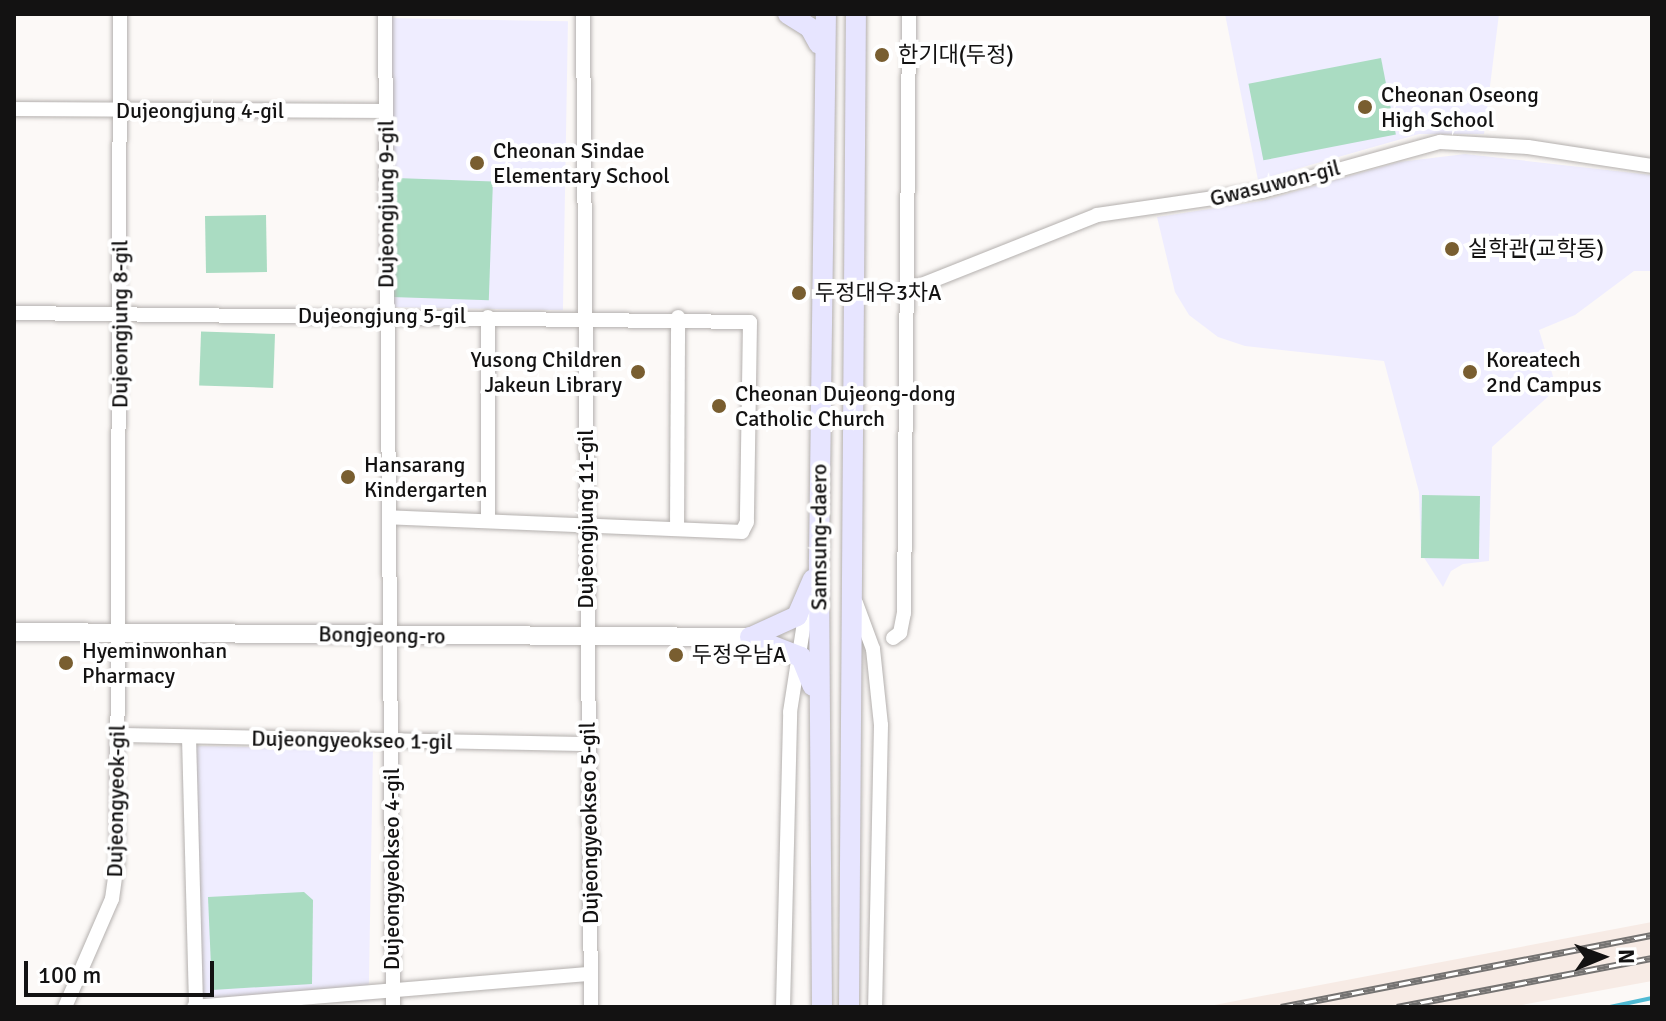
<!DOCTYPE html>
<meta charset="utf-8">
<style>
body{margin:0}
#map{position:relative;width:1666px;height:1021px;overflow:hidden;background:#fcf9f7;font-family:Signika,"Noto Sans KR",sans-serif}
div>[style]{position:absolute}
.built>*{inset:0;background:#f7ebe5}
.education>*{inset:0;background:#efedff;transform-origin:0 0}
.green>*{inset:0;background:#aadcc2;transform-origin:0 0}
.stream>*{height:4px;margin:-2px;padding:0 2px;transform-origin:2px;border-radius:2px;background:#50bad3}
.roads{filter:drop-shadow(0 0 2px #b4b0ae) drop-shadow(0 0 2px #b4b0ae)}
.minor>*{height:14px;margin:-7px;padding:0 7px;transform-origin:7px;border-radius:7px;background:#fff}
.tertiary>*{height:18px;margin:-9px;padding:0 9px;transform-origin:9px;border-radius:9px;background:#fff}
.secondary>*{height:20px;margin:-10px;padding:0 10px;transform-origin:10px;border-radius:10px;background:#e7e5ff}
.rail>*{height:7px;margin-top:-3.5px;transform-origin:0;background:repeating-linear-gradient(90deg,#fff 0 12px,#757372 0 24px);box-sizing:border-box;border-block:2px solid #757372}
.dots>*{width:22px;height:22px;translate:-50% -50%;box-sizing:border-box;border:4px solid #fff;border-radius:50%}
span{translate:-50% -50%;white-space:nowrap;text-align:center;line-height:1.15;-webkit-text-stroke:8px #fff;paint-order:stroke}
.poi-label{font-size:22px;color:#131212}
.left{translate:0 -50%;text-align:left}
.right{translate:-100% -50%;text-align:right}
.street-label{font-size:22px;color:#131212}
.frame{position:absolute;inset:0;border:16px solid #131212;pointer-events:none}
.north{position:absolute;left:1562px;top:917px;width:80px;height:80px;-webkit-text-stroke:6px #fff;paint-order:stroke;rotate:89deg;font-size:22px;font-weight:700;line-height:32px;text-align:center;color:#131212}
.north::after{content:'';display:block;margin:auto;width:28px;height:36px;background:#131212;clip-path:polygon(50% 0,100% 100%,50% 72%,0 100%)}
.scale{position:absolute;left:24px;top:961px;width:190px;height:36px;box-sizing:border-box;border:4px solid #131212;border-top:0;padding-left:10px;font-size:24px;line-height:28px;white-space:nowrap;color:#131212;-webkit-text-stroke:6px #fff;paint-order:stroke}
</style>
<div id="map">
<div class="built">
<div style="clip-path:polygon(1652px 922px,1652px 981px,1511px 1007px,1204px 1007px)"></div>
</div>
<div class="education">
<div style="clip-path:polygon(1225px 14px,1499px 14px,1484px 134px,1419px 134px,1258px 180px)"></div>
<div style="left:386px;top:18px;width:182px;height:289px;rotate:1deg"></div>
<div style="clip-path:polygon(1465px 154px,1652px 175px,1652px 271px,1634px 271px,1575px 315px,1539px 330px,1555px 383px,1552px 393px,1492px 447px,1489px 561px,1463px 564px,1451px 571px,1443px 587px,1421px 553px,1419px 492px,1384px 361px,1245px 346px,1218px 337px,1189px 315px,1175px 292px,1157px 217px,1261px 201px,1399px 162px)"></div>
<div style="left:196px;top:746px;width:177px;height:252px;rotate:1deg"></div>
</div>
<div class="green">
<div style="left:1381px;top:58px;width:78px;height:135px;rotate:79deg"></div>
<div style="left:396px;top:178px;width:97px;height:119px;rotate:2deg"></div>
<div style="left:266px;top:215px;width:57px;height:61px;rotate:89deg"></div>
<div style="left:275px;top:334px;width:54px;height:74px;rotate:92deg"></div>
<div style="left:1422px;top:495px;width:58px;height:63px;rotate:1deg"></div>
<div style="clip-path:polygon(304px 892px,313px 900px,312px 984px,212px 990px,208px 897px)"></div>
</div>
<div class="stream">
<div style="left:1610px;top:1007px;width:43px;rotate:-12.1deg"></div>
</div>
<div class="roads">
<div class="minor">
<div style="left:385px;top:14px;width:993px;rotate:89.54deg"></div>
<div style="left:583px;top:14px;width:993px;rotate:89.54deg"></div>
<div style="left:14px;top:109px;width:371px;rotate:0.3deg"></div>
<div style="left:909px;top:290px;width:202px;rotate:-21.7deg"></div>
<div style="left:1097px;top:215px;width:167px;rotate:-8.3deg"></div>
<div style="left:1262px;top:191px;width:185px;rotate:-15.4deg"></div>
<div style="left:1440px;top:142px;width:88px;rotate:3.3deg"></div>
<div style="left:1528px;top:147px;width:125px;rotate:8.7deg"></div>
<div style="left:14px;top:313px;width:736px;rotate:0.7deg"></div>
<div style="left:750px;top:322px;width:200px;rotate:90.9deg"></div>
<div style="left:747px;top:522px;width:11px;rotate:117deg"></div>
<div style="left:742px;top:532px;width:353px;rotate:-177.6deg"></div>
<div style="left:488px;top:317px;width:204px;rotate:90deg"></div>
<div style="left:677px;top:529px;width:212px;rotate:-89.7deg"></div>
<div style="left:856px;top:603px;width:49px;rotate:69.7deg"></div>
<div style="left:873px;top:649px;width:76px;rotate:84deg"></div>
<div style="left:881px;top:725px;width:282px;rotate:91.2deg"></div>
<div style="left:893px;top:638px;width:9px;rotate:-36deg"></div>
<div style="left:900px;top:633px;width:20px;rotate:-79deg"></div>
<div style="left:904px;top:613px;width:599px;rotate:-89.52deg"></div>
<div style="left:117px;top:735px;width:471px;rotate:1.1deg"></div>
<div style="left:189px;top:737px;width:270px;rotate:88.5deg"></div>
<div style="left:65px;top:1007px;width:118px;rotate:-66.5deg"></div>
<div style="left:112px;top:899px;width:34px;rotate:-82deg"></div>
<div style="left:117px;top:865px;width:851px;rotate:-89.8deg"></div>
<div style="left:194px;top:1007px;width:397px;rotate:-4.8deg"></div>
<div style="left:783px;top:1007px;width:295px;rotate:-88.6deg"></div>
<div style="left:790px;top:712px;width:109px;rotate:-81.1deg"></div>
</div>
<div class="tertiary">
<div style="left:14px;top:632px;width:736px;rotate:0.39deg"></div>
</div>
<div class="secondary">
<div style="left:788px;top:14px;width:26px;rotate:32deg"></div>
<div style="left:810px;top:28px;width:18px;rotate:61deg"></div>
<div style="left:750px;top:637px;width:55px;rotate:21.4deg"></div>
<div style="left:801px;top:657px;width:31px;rotate:68deg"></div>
<div style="left:751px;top:637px;width:51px;rotate:-24.5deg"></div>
<div style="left:797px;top:616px;width:40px;rotate:-66.6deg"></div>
<div style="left:822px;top:1007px;width:447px;rotate:-90.4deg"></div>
<div style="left:819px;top:560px;width:546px;rotate:-89.27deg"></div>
<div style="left:849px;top:1007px;width:993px;rotate:-89.6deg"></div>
</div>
</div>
<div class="rail">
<div style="left:1281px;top:1007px;width:378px;rotate:-11deg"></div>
<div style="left:1397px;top:1007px;width:260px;rotate:-10.9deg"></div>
</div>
<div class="dots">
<div style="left:882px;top:55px;background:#795e30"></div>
<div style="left:1365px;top:107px;background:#795e30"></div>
<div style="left:477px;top:163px;background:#795e30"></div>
<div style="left:1452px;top:249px;background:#795e30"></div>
<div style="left:799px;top:293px;background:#795e30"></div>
<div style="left:638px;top:372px;background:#795e30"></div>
<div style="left:1470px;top:372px;background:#795e30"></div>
<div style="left:719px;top:406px;background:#795e30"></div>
<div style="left:348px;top:477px;background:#795e30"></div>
<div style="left:676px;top:655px;background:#795e30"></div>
<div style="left:66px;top:663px;background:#795e30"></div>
</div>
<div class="poi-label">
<span class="left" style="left:898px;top:55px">한기대(두정)</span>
<span class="left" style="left:1381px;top:107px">Cheonan Oseong<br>High School</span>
<span class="left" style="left:493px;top:163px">Cheonan Sindae<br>Elementary School</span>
<span class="left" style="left:1468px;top:249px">실학관(교학동)</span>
<span class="left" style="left:815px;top:293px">두정대우3차A</span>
<span class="right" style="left:622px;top:372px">Yusong Children<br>Jakeun Library</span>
<span class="left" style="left:1486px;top:372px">Koreatech<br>2nd Campus</span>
<span class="left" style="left:735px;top:406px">Cheonan Dujeong-dong<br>Catholic Church</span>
<span class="left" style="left:364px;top:477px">Hansarang<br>Kindergarten</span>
<span class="left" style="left:82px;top:663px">Hyeminwonhan<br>Pharmacy</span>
<span class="left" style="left:692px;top:655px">두정우남A</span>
</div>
<div class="street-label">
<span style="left:200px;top:111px">Dujeongjung 4-gil</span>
<span style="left:1275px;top:183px;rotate:-14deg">Gwasuwon-gil</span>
<span style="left:386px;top:204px;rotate:-90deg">Dujeongjung 9-gil</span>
<span style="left:382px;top:316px">Dujeongjung 5-gil</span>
<span style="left:120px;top:324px;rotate:-90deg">Dujeongjung 8-gil</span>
<span style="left:586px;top:519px;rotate:-90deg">Dujeongjung 11-gil</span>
<span style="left:819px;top:537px;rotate:-90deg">Samsung-daero</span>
<span style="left:382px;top:635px;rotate:1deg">Bongjeong-ro</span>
<span style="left:352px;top:740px;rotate:1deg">Dujeongyeokseo 1-gil</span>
<span style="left:116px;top:801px;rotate:-89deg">Dujeongyeok-gil</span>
<span style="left:589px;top:823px;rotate:-91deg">Dujeongyeokseo 5-gil</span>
<span style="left:392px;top:869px;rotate:-90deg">Dujeongyeokseo 4-gil</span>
</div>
<div class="frame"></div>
<div class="north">N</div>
<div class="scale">100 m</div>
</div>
